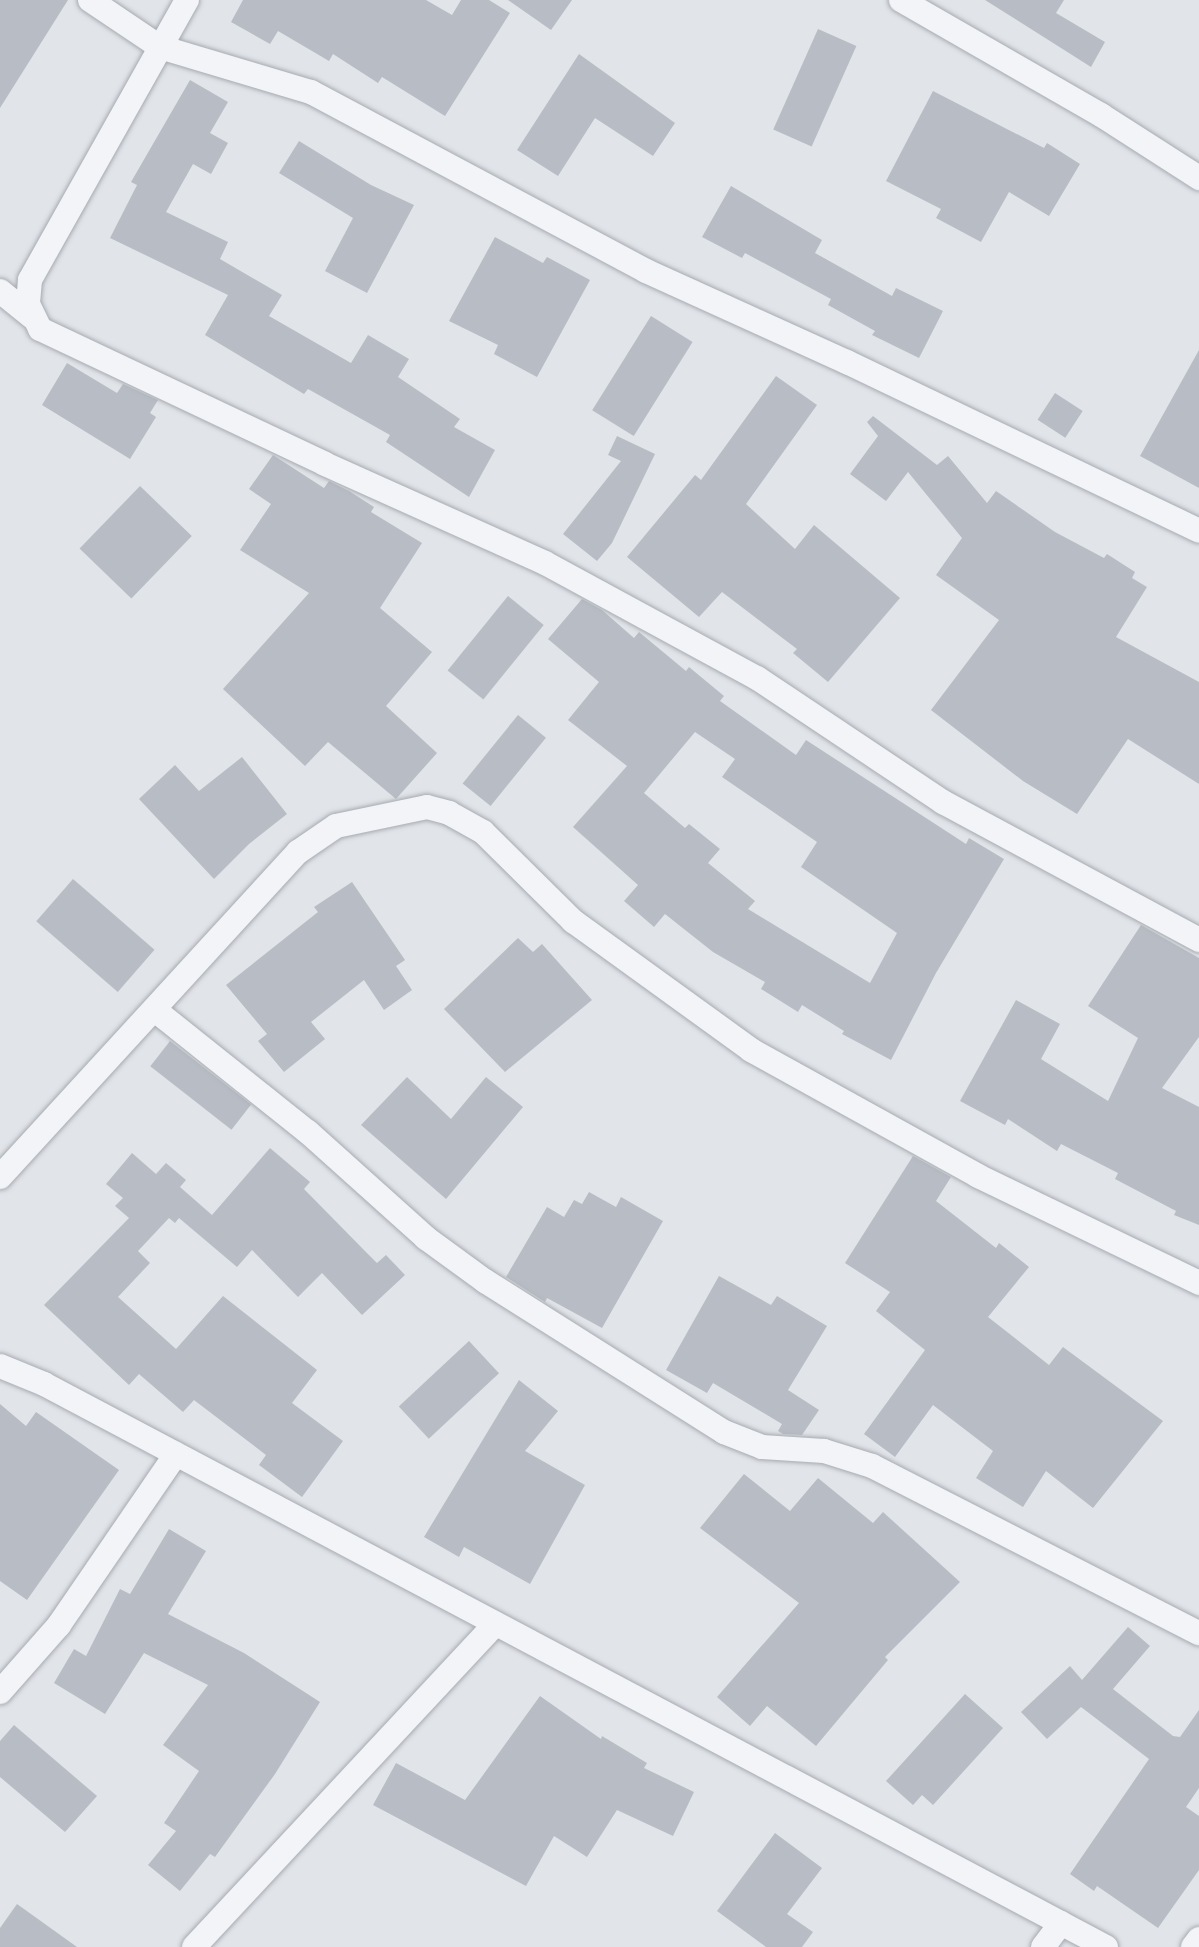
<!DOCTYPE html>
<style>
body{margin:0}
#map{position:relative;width:1199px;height:1947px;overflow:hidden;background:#e1e4e8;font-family:Roboto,sans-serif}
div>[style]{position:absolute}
.building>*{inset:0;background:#b8bdc5;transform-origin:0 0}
.roads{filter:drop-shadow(0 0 2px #a6abb2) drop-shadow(0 0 2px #a6abb2)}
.street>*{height:24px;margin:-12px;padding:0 12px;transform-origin:12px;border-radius:12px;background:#f3f4f7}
span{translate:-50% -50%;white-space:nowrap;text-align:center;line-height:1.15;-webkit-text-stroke:4.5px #f0f2f6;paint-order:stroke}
</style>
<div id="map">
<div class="building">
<div style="clip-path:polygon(0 0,68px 0,0 108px)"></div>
<div style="clip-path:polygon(243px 0,426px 0,452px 15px,461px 0,489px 0,510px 13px,445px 116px,382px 77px,378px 83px,333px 54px,329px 61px,278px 31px,270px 44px,231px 22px)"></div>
<div style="clip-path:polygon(508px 0,572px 0,551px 30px)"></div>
<div style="clip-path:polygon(985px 0,1064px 0,1056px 13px,1105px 42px,1091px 67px)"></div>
<div style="left:818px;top:29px;width:42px;height:110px;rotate:24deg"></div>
<div style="clip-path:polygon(579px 54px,675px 123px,653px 156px,595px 118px,558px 176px,517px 150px)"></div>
<div style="clip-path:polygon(190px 80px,228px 102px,210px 133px,228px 143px,211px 174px,193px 164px,166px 212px,228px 242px,220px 259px,282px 295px,269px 316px,351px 363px,368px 335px,409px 359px,398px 377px,460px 419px,454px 427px,495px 450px,469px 497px,386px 442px,390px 435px,308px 389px,304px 394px,205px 335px,228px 295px,110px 238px,137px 185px,131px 182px)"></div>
<div style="clip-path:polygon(933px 91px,1044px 148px,1047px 143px,1080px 164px,1049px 216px,1009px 192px,981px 242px,936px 218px,941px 209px,886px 181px)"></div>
<div style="clip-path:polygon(299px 141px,371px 185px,414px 205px,367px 293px,325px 271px,353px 218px,279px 173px)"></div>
<div style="clip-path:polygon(731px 186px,822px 240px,815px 253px,892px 296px,896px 288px,943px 311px,919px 358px,872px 335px,875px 331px,828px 305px,831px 299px,745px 253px,742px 258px,702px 237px)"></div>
<div style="clip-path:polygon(495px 237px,543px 263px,547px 257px,590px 280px,537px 377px,494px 354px,498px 345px,449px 321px)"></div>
<div style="left:651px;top:316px;width:49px;height:111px;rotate:32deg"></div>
<div style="clip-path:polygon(1199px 350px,1199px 488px,1140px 456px)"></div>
<div style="clip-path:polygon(67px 363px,117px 393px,123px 384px,158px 400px,150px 413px,156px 417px,130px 459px,42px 405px)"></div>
<div style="clip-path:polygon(776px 376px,817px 405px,746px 504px,795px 549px,814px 525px,900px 598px,828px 682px,793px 653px,797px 649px,722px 592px,699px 617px,627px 557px,695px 475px,701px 480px)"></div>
<div style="left:1055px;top:393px;width:33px;height:32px;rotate:33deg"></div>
<div style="clip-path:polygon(873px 416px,937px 465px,948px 456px,987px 503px,996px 491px,1055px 532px,1104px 558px,1107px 554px,1135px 572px,1132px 578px,1147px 587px,1116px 637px,1199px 682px,1199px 784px,1128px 739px,1077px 814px,1023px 781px,931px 710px,999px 620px,936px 575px,962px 538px,908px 472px,886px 501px,850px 474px,878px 436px,867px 422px)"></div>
<div style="clip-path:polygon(617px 436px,655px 454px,612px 543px,597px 561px,563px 534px,621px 461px,608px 455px)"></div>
<div style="clip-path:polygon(273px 455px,324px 488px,329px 481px,349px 491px,374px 507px,371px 512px,422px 543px,380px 608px,432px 652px,386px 706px,437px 753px,396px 799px,328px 742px,305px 766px,223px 689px,309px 593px,240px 550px,271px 504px,249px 489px)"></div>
<div style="left:140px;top:486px;width:72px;height:87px;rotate:44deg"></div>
<div style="left:508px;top:596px;width:46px;height:96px;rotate:39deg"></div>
<div style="clip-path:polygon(evenodd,582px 599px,602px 610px,634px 638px,639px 632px,686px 671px,689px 667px,724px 696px,720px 701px,796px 755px,806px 740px,966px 844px,969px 838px,1004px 859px,936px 973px,891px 1060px,842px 1034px,844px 1031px,802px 1005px,798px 1012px,761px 989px,765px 982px,713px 952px,665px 914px,654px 927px,624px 901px,638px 885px,573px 827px,627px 766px,568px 720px,599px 682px,548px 639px,582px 599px,695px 732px,735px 759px,722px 777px,817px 842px,801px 867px,897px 933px,870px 983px,748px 909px,755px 901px,708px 863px,720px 849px,689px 824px,685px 828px,644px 793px,695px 732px)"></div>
<div style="left:518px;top:715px;width:36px;height:88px;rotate:39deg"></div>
<div style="clip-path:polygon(242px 757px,287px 814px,249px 844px,214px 879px,139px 799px,175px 765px,199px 791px)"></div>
<div style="left:73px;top:879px;width:108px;height:56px;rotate:41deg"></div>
<div style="clip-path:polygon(352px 882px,405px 960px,396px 966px,412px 990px,384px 1010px,364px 980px,311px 1022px,325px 1039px,284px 1072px,258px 1041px,267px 1034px,226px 985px,318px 912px,314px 907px)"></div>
<div style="clip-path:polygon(1141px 925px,1199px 958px,1199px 1037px,1162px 1088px,1199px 1107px,1199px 1225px,1174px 1215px,1176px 1211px,1115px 1179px,1118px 1173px,1061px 1144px,1057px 1151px,1008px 1119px,1005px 1125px,960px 1101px,1016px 1000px,1060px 1024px,1041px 1059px,1108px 1101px,1138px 1038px,1088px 1006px)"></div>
<div style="clip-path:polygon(518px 938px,533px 952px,542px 944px,592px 1000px,505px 1072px,444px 1009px)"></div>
<div style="left:170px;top:1041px;width:103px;height:32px;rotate:38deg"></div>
<div style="clip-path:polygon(407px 1077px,451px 1119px,486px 1077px,523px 1107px,446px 1199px,361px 1125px)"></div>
<div style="clip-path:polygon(270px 1148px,310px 1182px,304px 1189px,362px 1248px,377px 1263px,386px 1255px,405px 1275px,362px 1315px,322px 1273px,298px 1297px,252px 1250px,237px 1267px,179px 1218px,175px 1223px,169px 1218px,138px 1251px,150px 1263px,118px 1297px,176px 1349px,223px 1296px,317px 1370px,292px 1403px,343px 1441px,302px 1497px,259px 1465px,266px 1455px,194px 1400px,183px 1412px,139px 1374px,129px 1385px,44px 1305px,129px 1218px,115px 1206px,123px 1198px,106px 1184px,132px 1153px,156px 1174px,166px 1163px,186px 1180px,180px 1187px,212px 1215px)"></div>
<div style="clip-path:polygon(913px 1156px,951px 1177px,936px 1201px,996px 1248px,999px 1243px,1029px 1267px,988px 1317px,1049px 1365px,1063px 1347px,1163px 1421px,1093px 1508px,1046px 1471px,1023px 1507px,976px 1478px,993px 1451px,933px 1405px,895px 1457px,864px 1434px,925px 1350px,876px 1311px,890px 1292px,845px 1263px)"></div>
<div style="clip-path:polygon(589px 1192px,616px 1207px,621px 1197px,663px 1221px,602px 1328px,547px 1298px,545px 1302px,506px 1277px,547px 1207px,564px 1217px,574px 1200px,582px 1204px)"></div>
<div style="clip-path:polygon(719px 1276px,771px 1305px,777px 1296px,827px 1326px,788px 1390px,819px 1410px,802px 1435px,783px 1434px,778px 1431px,782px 1424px,713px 1383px,707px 1393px,666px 1370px)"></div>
<div style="left:469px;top:1341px;width:44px;height:96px;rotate:47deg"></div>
<div style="clip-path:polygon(519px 1380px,558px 1411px,525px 1451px,585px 1485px,530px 1584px,464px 1547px,459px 1557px,424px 1537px)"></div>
<div style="clip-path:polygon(0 1404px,26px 1426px,36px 1412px,119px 1470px,27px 1600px,0 1581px)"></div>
<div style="clip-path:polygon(744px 1474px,790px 1511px,818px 1478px,873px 1523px,883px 1512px,960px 1582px,885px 1657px,888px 1660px,816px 1746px,767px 1706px,750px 1726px,717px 1697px,799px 1603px,700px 1528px)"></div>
<div style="clip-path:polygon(169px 1529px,206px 1551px,168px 1614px,244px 1653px,320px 1702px,275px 1774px,215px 1857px,210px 1854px,180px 1891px,148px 1865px,176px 1831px,164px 1823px,199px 1771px,163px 1745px,208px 1685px,144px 1653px,105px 1714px,54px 1683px,74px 1649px,86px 1656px,120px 1589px,130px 1594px)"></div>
<div style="clip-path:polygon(1128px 1627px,1150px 1646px,1113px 1689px,1173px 1736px,1180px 1737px,1199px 1710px,1199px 1788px,1186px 1807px,1199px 1816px,1199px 1870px,1158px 1928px,1097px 1886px,1094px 1891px,1070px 1874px,1149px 1759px,1081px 1707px,1047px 1739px,1021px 1712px,1070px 1666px,1082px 1680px)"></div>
<div style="clip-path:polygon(965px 1694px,1003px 1728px,933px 1805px,922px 1795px,913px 1805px,886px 1781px)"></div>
<div style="clip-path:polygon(540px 1696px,601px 1739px,602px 1736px,647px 1763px,644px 1768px,694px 1792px,673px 1836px,617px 1810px,587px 1857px,554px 1836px,526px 1886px,373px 1805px,396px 1763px,465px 1800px)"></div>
<div style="clip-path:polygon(14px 1725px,97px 1796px,65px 1832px,0 1777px,0 1741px)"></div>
<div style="clip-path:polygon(775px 1833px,822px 1868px,787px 1914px,813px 1932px,802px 1947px,766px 1947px,717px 1911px)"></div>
<div style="clip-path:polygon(17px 1904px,77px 1947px,0 1947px,0 1928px)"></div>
</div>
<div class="roads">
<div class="street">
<div style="left:90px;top:0;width:84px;rotate:33.9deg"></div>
<div style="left:160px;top:47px;width:158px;rotate:16.6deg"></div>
<div style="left:311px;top:92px;width:380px;rotate:28.1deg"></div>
<div style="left:646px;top:271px;width:221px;rotate:24.4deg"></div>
<div style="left:847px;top:362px;width:390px;rotate:25.6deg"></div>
<div style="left:187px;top:0;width:321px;rotate:119.3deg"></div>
<div style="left:30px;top:280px;width:24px;rotate:95deg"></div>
<div style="left:28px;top:304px;width:28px;rotate:64deg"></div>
<div style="left:40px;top:329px;width:315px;rotate:25.3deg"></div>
<div style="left:325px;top:464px;width:241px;rotate:24.2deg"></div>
<div style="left:545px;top:563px;width:241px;rotate:28.5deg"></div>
<div style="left:757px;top:678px;width:224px;rotate:33.7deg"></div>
<div style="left:943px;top:802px;width:291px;rotate:28.3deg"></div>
<div style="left:901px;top:0;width:231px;rotate:29.9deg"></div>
<div style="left:1101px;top:115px;width:117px;rotate:32.7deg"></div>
<div style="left:0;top:291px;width:40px;rotate:39deg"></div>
<div style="left:155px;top:1010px;width:196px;rotate:38.6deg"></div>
<div style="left:308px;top:1132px;width:159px;rotate:41.9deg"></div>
<div style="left:426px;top:1238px;width:73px;rotate:36.1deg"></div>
<div style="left:485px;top:1281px;width:283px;rotate:32.3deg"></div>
<div style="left:724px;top:1432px;width:41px;rotate:21.5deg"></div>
<div style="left:762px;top:1447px;width:62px;rotate:3.7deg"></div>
<div style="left:824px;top:1451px;width:50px;rotate:17.4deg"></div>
<div style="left:872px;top:1466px;width:367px;rotate:27.1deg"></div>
<div style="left:0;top:1177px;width:441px;rotate:-47.5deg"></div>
<div style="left:298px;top:852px;width:46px;rotate:-34.4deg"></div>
<div style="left:336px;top:826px;width:93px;rotate:-11.8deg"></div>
<div style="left:427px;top:807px;width:23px;rotate:15deg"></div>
<div style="left:449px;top:813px;width:39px;rotate:29deg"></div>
<div style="left:483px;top:832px;width:127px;rotate:44.7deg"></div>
<div style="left:573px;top:921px;width:220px;rotate:35.9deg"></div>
<div style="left:751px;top:1050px;width:260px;rotate:29deg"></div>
<div style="left:978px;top:1176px;width:246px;rotate:25.8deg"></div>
<div style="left:0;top:1366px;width:48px;rotate:22.2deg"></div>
<div style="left:44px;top:1384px;width:1202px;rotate:27.93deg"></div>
<div style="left:0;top:1692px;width:89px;rotate:-48.6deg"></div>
<div style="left:59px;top:1625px;width:207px;rotate:-55.6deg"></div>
<div style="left:194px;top:1947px;width:442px;rotate:-47deg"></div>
<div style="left:1043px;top:1947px;width:30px;rotate:-53deg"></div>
<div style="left:1193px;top:1947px;width:10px;rotate:-53deg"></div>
</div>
</div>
</div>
